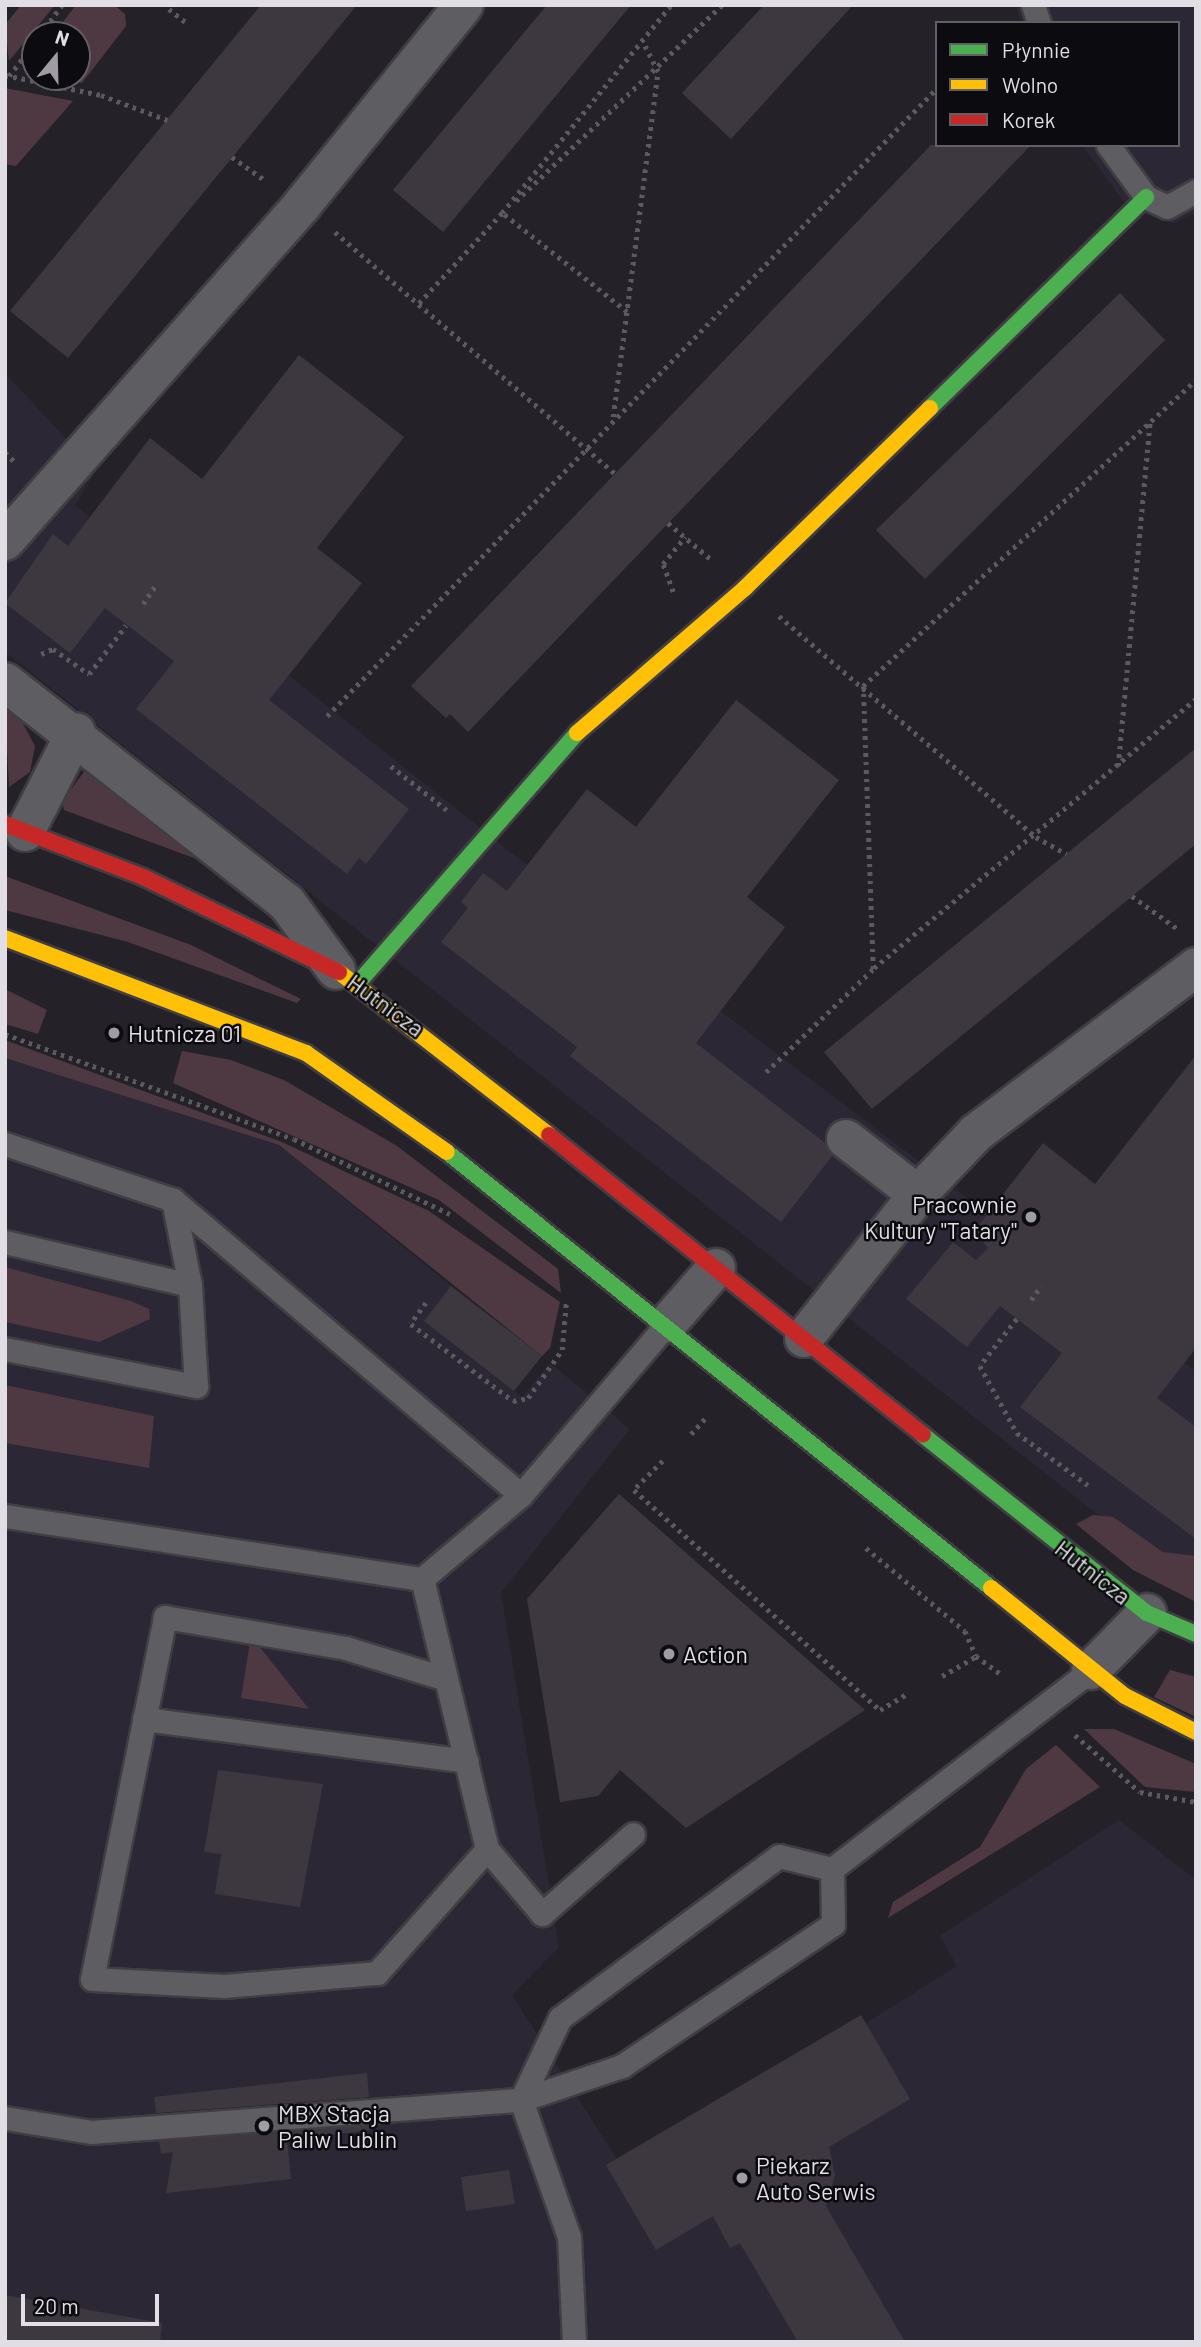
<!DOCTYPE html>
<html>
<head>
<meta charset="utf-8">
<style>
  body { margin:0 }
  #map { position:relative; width:1201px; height:2347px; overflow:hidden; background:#242228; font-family:Barlow,sans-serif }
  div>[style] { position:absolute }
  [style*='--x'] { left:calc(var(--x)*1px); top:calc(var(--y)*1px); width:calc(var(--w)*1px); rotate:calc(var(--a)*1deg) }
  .built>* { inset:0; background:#2b2735 }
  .green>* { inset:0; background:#4e3943 }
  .building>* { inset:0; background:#3d3840 }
  .path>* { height:4.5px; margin-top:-2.25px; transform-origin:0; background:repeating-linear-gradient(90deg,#5b5a5e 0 3.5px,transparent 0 8.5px) }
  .roads { filter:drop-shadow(2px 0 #403e43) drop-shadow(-2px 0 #403e43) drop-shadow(0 2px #403e43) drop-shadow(0 -2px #403e43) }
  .lane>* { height:23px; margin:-11.5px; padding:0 11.5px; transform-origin:11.5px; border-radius:11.5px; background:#5e5d61 }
  .street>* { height:38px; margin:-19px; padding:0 19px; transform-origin:19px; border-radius:19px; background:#5e5d61 }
  .fast>* { height:16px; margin:-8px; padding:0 8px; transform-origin:8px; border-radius:8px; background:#4caf50 }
  .slow>* { height:16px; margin:-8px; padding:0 8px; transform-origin:8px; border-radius:8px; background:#ffc107 }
  .jam>* { height:16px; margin:-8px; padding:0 8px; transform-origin:8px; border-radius:8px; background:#c62828 }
  .dots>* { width:19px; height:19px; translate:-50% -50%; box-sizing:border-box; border:4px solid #0c0b0f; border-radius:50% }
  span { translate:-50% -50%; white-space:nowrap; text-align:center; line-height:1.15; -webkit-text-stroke:5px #0c0b0f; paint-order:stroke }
  .street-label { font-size:23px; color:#e1dfe5 }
  .poi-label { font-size:23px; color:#e1dfe5 }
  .left { translate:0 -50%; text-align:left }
  .right { translate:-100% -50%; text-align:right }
  .frame { position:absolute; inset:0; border:7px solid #e1dfe5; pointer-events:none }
  .legend { position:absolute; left:935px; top:21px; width:245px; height:126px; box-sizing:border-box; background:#0c0b0f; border:2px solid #616065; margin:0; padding:9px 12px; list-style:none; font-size:21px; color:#e1dfe5 }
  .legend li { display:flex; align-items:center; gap:14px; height:35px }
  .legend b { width:35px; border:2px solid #616065 }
  .north { position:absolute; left:21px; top:21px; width:70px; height:70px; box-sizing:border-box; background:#0c0b0f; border:2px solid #616065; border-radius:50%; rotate:19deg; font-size:19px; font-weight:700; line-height:28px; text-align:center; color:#e1dfe5 }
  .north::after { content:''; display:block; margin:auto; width:24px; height:32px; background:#9f9da3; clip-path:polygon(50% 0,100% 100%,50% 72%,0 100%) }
  .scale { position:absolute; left:21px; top:2294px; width:138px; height:32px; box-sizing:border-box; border:4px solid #e1dfe5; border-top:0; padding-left:9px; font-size:21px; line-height:24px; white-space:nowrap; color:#e1dfe5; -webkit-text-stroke:5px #0c0b0f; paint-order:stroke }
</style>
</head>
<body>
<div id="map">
  <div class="built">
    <div style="clip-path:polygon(1016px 5px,1196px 5px,1196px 212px,1173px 224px,1124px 202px,1082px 145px,1178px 145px,1178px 23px,1021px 23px)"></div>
    <div style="clip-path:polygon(5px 373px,96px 471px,75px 505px,509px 851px,1196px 1371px,1196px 1562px,1154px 1559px,5px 652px)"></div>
    <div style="clip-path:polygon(5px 1058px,279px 1145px,451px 1286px,425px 1321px,522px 1397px,550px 1363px,630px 1429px,501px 1593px,559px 1947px,512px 1995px,673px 2247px,630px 2171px,957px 1966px,940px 1936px,1119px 1820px,1196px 1880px,1196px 2342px,5px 2342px)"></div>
  </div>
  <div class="green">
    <div style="clip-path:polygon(21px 5px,55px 5px,9px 61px,5px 25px)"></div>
    <div style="clip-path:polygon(76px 5px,114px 5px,125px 14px,126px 26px,82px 83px,59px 77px,77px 77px,77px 35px,53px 35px)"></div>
    <div style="clip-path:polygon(5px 88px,73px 101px,16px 166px,5px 164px)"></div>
    <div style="clip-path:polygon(5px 709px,22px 722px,35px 746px,30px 772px,9px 787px)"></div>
    <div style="clip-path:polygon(86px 769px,229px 871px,64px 810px,62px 802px)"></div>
    <div style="clip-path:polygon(5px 876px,191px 945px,301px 999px,297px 1003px,128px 942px,5px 910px)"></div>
    <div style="clip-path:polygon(5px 989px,47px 1010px,38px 1034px,5px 1024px)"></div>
    <div style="clip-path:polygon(5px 1040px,282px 1142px,429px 1211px,560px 1302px,550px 1348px,542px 1356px,279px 1145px,5px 1058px)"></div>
    <div style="clip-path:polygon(182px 1051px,231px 1060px,284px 1080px,397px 1146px,558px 1269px,561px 1293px,439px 1200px,173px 1083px)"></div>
    <div style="clip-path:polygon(5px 1267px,131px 1301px,149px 1309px,150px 1319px,99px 1342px,5px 1322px)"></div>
    <div style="clip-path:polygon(5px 1385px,154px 1416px,149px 1468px,5px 1443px)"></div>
    <div style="clip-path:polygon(1093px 1515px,1113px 1517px,1163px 1552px,1196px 1556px,1196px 1602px,1133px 1570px,1076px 1524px)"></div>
    <div style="clip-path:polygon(251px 1636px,309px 1709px,241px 1698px)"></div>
    <div style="clip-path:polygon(1170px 1670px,1196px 1677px,1196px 1717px,1154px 1697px)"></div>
    <div style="clip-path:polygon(1084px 1729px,1114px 1729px,1196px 1764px,1196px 1792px,1145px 1787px)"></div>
    <div style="clip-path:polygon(1056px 1745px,1100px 1787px,888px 1918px,893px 1902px,980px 1847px,1026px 1769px)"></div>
  </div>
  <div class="building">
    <div style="clip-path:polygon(261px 5px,357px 5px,68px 358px,10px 311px)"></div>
    <div style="clip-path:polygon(547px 5px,631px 5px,443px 232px,393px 190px)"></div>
    <div style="clip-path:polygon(764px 5px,853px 5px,731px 139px,682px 93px)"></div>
    <div style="clip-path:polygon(931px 145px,1031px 145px,468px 732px,450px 714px,446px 718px,411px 686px)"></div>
    <div style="clip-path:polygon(1120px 293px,1165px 340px,925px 579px,876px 530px)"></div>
    <div style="clip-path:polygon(299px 355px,404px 437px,317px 548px,362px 583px,269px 700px,409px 809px,366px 864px,359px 858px,347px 874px,136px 709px,174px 661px,105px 608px,70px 653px,5px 603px,53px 534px,68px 546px,150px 438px,202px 479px)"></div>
    <div style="clip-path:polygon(736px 700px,839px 780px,747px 897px,785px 927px,696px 1043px,825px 1143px,832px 1156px,781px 1222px,570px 1056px,577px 1047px,441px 942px,468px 908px,461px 902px,483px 873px,507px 891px,587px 789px,636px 827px)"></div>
    <div style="clip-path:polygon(1196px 748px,1196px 844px,872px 1109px,824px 1052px)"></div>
    <div style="clip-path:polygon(1196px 1055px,1196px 1348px,1157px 1398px,1196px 1427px,1196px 1539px,1020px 1407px,1062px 1353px,1000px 1306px,967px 1347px,906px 1299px,953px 1242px,976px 1260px,988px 1248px,974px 1231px,1043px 1143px,1095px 1184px)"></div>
    <div style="clip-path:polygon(451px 1286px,542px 1356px,514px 1391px,424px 1321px)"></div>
    <div style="clip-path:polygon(619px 1494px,865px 1710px,686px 1828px,620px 1770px,598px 1796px,560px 1802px,527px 1599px)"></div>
    <div style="clip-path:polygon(218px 1770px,323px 1784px,300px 1907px,215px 1894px,221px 1854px,204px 1852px)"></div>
    <div style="clip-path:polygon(861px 2015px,910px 2099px,829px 2147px,835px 2175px,826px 2206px,905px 2342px,798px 2342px,740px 2243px,730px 2248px,713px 2216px,656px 2250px,606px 2165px)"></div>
    <div style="clip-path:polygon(367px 2073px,369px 2097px,156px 2113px,154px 2097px)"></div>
    <div style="clip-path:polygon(371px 2125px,372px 2130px,287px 2140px,291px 2179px,166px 2193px,173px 2152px,161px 2154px,159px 2141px)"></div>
    <div style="clip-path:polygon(509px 2170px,515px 2204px,466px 2211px,461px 2177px)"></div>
    <div style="clip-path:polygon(5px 2295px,162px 2323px,160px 2342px,5px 2342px)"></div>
  </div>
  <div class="path">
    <div style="--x:169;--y:9;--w:24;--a:38"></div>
    <div style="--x:40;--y:35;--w:37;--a:-54"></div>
    <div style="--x:5;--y:75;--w:98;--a:11.8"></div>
    <div style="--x:101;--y:95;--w:71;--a:20.7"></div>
    <div style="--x:9;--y:76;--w:43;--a:-52.6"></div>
    <div style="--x:232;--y:157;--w:42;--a:35.2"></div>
    <div style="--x:516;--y:201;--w:284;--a:-43.6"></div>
    <div style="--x:335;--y:232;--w:370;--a:40.8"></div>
    <div style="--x:419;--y:303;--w:125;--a:-47.3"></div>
    <div style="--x:627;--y:312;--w:159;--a:-141.6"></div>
    <div style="--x:502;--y:213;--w:268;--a:-50.9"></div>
    <div style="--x:613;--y:417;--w:348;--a:-82.6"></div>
    <div style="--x:658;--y:72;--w:30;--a:-117"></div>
    <div style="--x:5;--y:452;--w:17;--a:45"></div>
    <div style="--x:668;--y:523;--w:59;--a:40.2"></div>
    <div style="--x:673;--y:592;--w:30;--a:-110"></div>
    <div style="--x:663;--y:564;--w:35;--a:-51"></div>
    <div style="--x:143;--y:604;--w:25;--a:-56"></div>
    <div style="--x:779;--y:616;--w:339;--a:40.7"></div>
    <div style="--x:1036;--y:837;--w:35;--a:29"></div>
    <div style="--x:41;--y:654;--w:13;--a:-23"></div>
    <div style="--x:53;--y:649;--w:44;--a:34.8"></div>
    <div style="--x:89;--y:674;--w:61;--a:-52.9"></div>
    <div style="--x:327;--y:716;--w:875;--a:-45.83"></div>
    <div style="--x:391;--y:766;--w:71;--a:38.2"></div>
    <div style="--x:1118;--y:766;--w:345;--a:-84.7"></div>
    <div style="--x:1132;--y:896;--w:57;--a:35.7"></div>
    <div style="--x:874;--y:968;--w:420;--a:-39.9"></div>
    <div style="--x:5;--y:1034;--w:307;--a:20"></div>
    <div style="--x:294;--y:1139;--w:173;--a:25.7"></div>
    <div style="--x:766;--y:1072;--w:149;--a:-43.9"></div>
    <div style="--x:873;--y:969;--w:283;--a:-92"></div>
    <div style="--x:863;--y:686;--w:452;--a:-42.6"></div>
    <div style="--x:1031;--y:1300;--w:17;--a:-54"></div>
    <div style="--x:426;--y:1303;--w:26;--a:126"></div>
    <div style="--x:411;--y:1324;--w:128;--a:37"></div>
    <div style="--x:513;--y:1401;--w:15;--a:-11"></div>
    <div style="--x:528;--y:1398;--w:59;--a:-54.7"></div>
    <div style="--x:562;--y:1350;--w:47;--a:-85.1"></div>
    <div style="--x:1017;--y:1319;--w:60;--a:128.2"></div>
    <div style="--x:980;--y:1366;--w:77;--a:61.1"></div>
    <div style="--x:1017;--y:1433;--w:88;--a:36.2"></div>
    <div style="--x:691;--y:1434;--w:25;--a:-48"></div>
    <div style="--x:663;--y:1461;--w:41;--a:135"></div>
    <div style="--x:634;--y:1490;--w:330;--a:41.8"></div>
    <div style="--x:880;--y:1710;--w:31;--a:-31"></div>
    <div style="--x:866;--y:1548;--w:129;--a:40"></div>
    <div style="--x:965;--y:1631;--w:27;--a:66"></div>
    <div style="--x:976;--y:1656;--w:29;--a:36"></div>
    <div style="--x:942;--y:1676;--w:39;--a:-30"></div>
    <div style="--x:1075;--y:1735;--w:86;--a:41.2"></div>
    <div style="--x:1140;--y:1792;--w:57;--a:10.1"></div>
  </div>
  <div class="roads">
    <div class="lane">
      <div style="--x:1033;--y:5;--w:19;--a:72"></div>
      <div style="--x:1108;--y:145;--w:64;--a:53.8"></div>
      <div style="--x:1146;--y:197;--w:23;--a:25"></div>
      <div style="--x:1167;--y:207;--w:33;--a:-29"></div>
      <div style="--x:5;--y:1144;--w:177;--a:18.4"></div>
      <div style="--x:173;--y:1200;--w:456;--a:40.3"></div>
      <div style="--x:5;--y:1242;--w:190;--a:13.1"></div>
      <div style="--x:5;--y:1349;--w:195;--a:11"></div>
      <div style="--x:196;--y:1386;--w:101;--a:-93.4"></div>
      <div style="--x:190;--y:1285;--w:87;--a:-101.3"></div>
      <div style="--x:5;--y:1516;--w:422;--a:8.6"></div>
      <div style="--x:446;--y:1679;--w:105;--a:-162.8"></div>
      <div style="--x:346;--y:1648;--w:184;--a:-170.3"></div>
      <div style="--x:165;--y:1617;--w:369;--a:101.4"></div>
      <div style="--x:92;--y:1979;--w:132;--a:3"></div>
      <div style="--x:224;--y:1986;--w:154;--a:-4.9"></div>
      <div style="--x:377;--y:1973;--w:166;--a:-48.4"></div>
      <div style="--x:487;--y:1849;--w:278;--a:-103.5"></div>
      <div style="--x:422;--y:1579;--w:130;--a:-40.3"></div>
      <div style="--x:521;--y:1495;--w:226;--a:-49.5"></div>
      <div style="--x:144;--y:1719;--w:325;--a:7.4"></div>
      <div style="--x:487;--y:1849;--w:85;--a:49.8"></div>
      <div style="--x:542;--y:1914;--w:121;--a:-41.3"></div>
      <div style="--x:5;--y:2118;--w:87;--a:9.2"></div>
      <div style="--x:91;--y:2132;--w:431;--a:-4.3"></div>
      <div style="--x:521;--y:2100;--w:107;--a:-18.6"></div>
      <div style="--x:622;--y:2066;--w:254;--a:-33.9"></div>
      <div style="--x:833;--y:1924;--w:55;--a:-91"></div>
      <div style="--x:574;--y:2342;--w:105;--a:-92.7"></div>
      <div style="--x:569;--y:2237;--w:145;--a:-109.3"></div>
      <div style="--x:521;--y:2100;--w:91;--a:-64.6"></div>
      <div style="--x:560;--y:2018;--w:272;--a:-36.5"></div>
      <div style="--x:779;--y:1856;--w:55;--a:13.8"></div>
      <div style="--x:832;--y:1869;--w:327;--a:-37.5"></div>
    </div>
    <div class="street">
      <div style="--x:5;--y:541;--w:448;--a:-48.5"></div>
      <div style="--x:302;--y:205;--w:257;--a:-51"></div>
      <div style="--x:5;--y:682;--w:358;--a:38.1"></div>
      <div style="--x:287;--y:903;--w:83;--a:53.8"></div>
      <div style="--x:25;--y:832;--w:112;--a:-63"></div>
      <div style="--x:846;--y:1139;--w:72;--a:37.7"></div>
      <div style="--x:668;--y:1323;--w:73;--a:-48.9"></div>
      <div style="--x:804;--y:1338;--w:188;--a:-51.5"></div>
      <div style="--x:921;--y:1191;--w:80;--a:-46.5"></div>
      <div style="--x:976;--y:1133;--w:276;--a:-37"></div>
      <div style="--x:1091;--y:1670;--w:80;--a:-45.5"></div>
    </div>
    <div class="fast">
      <div style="--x:930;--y:408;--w:302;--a:-44.3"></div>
      <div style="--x:359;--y:982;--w:331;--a:-48.8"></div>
      <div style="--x:447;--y:1152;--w:697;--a:38.71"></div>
      <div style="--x:923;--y:1435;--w:286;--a:38.5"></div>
      <div style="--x:1147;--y:1613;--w:53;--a:23.2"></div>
    </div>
    <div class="slow">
      <div style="--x:577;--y:733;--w:222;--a:-40.8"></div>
      <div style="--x:745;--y:588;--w:258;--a:-44.2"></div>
      <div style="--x:5;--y:938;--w:322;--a:20.9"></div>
      <div style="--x:306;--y:1053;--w:172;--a:35.1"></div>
      <div style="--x:339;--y:972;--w:266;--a:37.8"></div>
      <div style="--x:991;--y:1588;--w:172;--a:38.9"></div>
      <div style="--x:1125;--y:1696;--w:80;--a:26.9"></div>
    </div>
    <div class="jam">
      <div style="--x:5;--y:824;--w:148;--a:21"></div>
      <div style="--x:143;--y:877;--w:218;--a:25.9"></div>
      <div style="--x:549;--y:1135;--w:479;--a:38.7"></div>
    </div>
  </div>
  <div class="dots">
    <div style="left:114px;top:1033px;background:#9f9da3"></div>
    <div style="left:1031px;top:1217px;background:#9f9da3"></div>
    <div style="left:669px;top:1654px;background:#9f9da3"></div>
    <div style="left:264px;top:2126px;background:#9f9da3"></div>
    <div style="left:742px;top:2178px;background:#9f9da3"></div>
  </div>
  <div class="street-label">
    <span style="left:386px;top:1005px;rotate:36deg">Hutnicza</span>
    <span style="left:1093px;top:1572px;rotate:38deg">Hutnicza</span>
  </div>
  <div class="poi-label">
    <span class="left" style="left:128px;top:1033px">Hutnicza 01</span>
    <span class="right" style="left:1017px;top:1217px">Pracownie<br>Kultury "Tatary"</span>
    <span class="left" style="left:683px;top:1654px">Action</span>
    <span class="left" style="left:278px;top:2126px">MBX Stacja<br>Paliw Lublin</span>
    <span class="left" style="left:756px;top:2178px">Piekarz<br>Auto Serwis</span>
  </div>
  <div class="frame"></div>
  <ul class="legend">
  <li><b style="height:9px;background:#4caf50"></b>Płynnie</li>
  <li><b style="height:9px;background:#ffc107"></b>Wolno</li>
  <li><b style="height:9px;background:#c62828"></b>Korek</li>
  </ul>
  <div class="north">N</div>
  <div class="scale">20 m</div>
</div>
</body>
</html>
